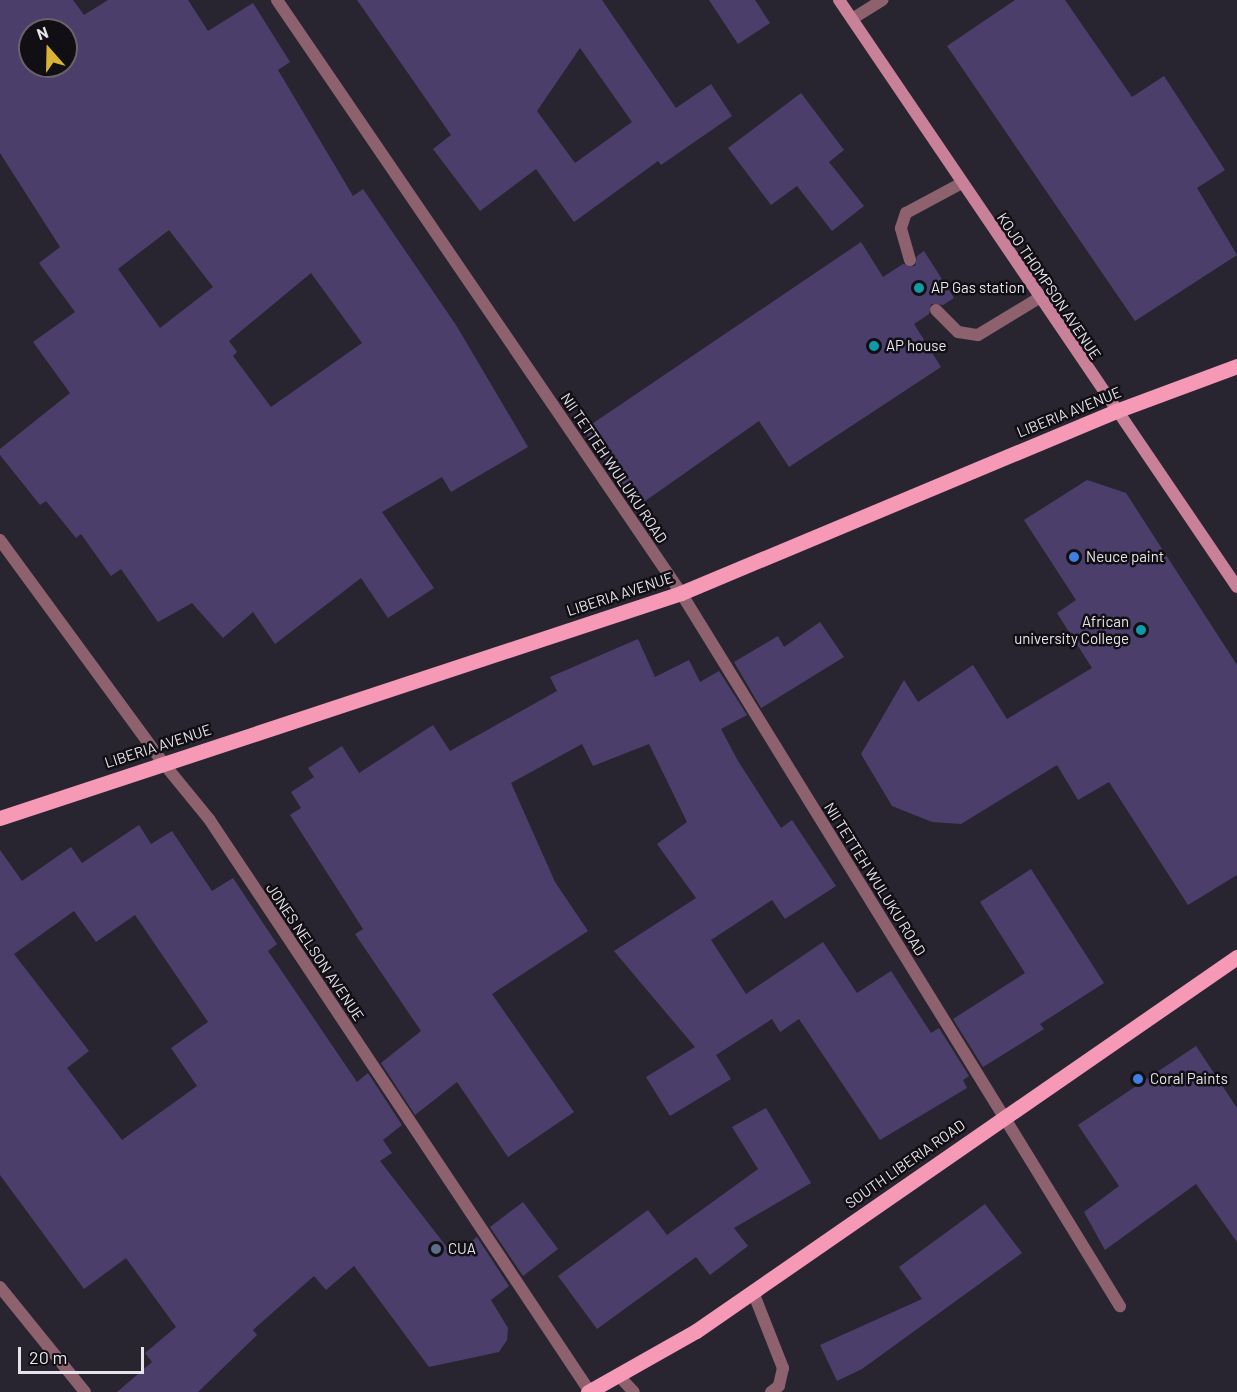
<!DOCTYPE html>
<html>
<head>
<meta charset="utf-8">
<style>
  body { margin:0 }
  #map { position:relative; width:1237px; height:1392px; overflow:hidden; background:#292530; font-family:Barlow,sans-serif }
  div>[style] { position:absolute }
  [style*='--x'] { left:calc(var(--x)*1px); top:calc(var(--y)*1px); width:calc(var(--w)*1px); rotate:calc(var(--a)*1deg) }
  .building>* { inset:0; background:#4c3e6b }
  .service>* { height:12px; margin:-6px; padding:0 6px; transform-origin:6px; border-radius:6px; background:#8e616f }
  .minor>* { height:12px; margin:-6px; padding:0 6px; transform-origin:6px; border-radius:6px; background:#8e616f }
  .secondary>* { height:12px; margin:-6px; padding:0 6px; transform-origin:6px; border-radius:6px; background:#c88198 }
  .primary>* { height:15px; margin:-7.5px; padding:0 7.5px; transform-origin:7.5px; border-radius:7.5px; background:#f599b7 }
  .dots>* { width:16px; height:16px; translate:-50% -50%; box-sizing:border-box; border:3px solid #110f14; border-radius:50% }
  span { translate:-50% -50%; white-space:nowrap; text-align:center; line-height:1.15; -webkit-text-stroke:5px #110f14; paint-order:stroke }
  .street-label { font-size:15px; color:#e6e4eb }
  .poi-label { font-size:15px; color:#e6e4eb }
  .left { translate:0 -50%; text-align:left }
  .right { translate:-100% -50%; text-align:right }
  .north { position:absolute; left:18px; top:18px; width:60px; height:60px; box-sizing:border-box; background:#110f14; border:2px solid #66646a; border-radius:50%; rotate:340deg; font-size:16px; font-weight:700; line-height:24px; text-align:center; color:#e6e4eb }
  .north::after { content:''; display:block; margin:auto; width:21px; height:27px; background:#d9b334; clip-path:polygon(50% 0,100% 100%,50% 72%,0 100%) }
  .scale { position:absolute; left:18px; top:1347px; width:126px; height:27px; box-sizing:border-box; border:3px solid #e6e4eb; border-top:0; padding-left:8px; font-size:18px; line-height:21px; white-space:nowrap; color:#e6e4eb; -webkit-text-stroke:4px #110f14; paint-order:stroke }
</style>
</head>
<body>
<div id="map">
  <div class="building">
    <div style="clip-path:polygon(evenodd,0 0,73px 0,84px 15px,108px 0,188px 0,208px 31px,253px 3px,290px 62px,278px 70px,353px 196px,363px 189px,456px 325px,528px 447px,451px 492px,442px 477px,382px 512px,434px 588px,388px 618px,361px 578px,275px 644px,253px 612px,223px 638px,192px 603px,158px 622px,121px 569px,111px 576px,81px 534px,76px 538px,46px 501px,40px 505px,0 455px,0 449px,70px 393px,33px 342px,75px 312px,39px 263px,60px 247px,0 153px,0 0,30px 30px,66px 30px,66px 66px,30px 66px,30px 30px,0 0,169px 230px,213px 287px,160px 328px,118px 269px,169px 230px,0 0,311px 273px,362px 343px,271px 407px,233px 356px,237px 352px,229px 341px,311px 273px)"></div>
    <div style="clip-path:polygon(evenodd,357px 0,602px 0,676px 108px,711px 84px,732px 116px,661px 165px,658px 161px,574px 222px,536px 169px,480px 211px,433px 149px,451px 135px,357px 0,580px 48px,632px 122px,575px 163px,537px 111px,580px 48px)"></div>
    <div style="clip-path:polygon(709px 0,755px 0,770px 23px,738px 44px)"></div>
    <div style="clip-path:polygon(1015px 0,1065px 0,1132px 97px,1164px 76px,1225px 170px,1197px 188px,1237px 255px,1135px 321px,947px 46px)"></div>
    <div style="clip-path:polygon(801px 93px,844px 150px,829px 162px,864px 206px,832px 231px,797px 186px,771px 205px,728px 148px)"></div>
    <div style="clip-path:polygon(861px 242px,883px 277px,903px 264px,915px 266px,917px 256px,924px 251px,954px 298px,943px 305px,931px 304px,929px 314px,914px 324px,941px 367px,789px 467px,759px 421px,638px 506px,583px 430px)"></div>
    <div style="clip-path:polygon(1087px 480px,1126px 493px,1237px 665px,1237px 875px,1188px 905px,1109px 782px,1078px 800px,1057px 765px,961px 824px,932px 822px,892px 806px,861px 754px,904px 680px,918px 702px,973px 665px,1007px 719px,1092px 668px,1057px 613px,1076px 600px,1024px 520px)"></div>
    <div style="clip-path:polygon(820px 622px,844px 657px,761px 708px,734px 662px,778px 636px,784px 647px)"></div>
    <div style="clip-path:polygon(638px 639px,655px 677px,689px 660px,700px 682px,719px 671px,747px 715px,721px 729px,738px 761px,781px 828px,792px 820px,836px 886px,785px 919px,772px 900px,711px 940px,746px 994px,823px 942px,857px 993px,891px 971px,931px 1033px,939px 1028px,969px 1076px,963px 1080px,967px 1088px,880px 1140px,799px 1019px,780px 1032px,772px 1019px,716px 1055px,731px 1079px,670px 1116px,646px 1077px,695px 1047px,614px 951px,696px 898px,657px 844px,687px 822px,649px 744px,593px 766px,582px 744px,511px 783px,555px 882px,588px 931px,492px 994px,574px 1112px,508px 1157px,457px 1082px,415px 1115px,381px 1063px,421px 1031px,355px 934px,363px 929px,290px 815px,301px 808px,291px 792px,314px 777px,308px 768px,342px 746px,359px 773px,433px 725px,450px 751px,557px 691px,550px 677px)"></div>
    <div style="clip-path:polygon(evenodd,139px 825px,151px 844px,172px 831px,212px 891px,233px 878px,277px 944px,268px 951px,357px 1082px,368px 1073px,402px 1125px,383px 1140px,392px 1153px,380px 1161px,453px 1255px,477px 1237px,509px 1286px,491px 1300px,508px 1328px,507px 1340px,499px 1352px,429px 1367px,354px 1266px,326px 1290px,314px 1276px,253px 1330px,257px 1335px,198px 1392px,117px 1392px,152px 1362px,145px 1353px,176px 1327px,126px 1258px,84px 1289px,0 1175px,0 850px,22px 881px,71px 847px,82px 863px,139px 825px,74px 911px,96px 942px,135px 915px,208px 1022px,171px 1048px,197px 1086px,122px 1140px,67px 1068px,89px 1051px,14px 954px,74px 911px)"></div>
    <div style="clip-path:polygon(1031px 869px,1104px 983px,1040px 1024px,1044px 1029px,983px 1067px,953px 1019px,1025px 973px,980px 902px)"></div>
    <div style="clip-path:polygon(1196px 1046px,1237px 1108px,1237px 1242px,1196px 1184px,1105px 1250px,1084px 1212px,1119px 1186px,1078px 1125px)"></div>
    <div style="clip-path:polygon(766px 1108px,811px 1183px,734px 1228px,748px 1246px,710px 1275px,696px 1257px,597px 1329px,558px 1276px,648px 1210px,667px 1235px,758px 1169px,732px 1127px)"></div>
    <div style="clip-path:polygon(523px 1202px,558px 1249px,523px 1276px,490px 1227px)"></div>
    <div style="clip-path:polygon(985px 1204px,1022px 1253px,862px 1369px,837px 1381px,820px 1345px,922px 1299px,899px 1267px)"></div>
  </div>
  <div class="service">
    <div style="--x:852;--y:19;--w:36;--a:-32"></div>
    <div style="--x:910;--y:260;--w:33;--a:-106"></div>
    <div style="--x:901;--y:228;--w:16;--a:-72"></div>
    <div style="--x:906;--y:213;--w:64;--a:-28.2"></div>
    <div style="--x:936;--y:310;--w:31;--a:45"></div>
    <div style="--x:958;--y:332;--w:20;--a:9"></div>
    <div style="--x:978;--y:335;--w:71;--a:-31.2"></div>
    <div style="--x:1004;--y:1117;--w:222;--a:58.5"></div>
    <div style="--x:753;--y:1292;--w:82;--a:68.5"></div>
    <div style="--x:783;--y:1368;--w:18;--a:103"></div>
    <div style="--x:779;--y:1386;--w:10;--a:143"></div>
    <div style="--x:618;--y:1375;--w:23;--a:47"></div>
  </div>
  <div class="minor">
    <div style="--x:277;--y:0;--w:718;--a:55.73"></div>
    <div style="--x:681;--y:593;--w:616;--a:58.35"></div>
    <div style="--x:0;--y:540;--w:278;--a:53.8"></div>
    <div style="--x:164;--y:764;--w:71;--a:50.7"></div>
    <div style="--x:209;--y:819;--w:688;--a:56.38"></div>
    <div style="--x:0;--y:1287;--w:135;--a:51"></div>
  </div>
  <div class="secondary">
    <div style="--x:839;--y:0;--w:709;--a:55.86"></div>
  </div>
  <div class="primary">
    <div style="--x:0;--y:818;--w:717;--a:-18.28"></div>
    <div style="--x:681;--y:593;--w:472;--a:-22.7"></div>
    <div style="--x:1116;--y:411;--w:129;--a:-20.4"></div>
    <div style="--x:588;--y:1392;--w:124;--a:-29.5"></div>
    <div style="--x:696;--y:1331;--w:658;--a:-34.66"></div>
  </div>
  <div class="dots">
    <div style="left:919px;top:288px;background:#0f9aa8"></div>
    <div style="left:874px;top:346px;background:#0f9aa8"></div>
    <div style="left:1074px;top:557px;background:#3f7fe0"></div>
    <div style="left:1141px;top:630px;background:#0f9aa8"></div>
    <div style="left:1138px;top:1079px;background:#3f7fe0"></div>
    <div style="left:436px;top:1249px;background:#5c6f8a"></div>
  </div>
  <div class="street-label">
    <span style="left:1049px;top:286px;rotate:56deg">KOJO THOMPSON AVENUE</span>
    <span style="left:1069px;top:412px;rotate:-22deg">LIBERIA AVENUE</span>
    <span style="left:614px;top:468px;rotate:56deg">NII TETTEH WULUKU ROAD</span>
    <span style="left:620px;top:594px;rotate:-18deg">LIBERIA AVENUE</span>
    <span style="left:158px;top:746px;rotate:-18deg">LIBERIA AVENUE</span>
    <span style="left:875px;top:879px;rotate:58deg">NII TETTEH WULUKU ROAD</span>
    <span style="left:315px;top:952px;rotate:56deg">JONES NELSON AVENUE</span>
    <span style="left:905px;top:1164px;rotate:-35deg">SOUTH LIBERIA ROAD</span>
  </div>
  <div class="poi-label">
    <span class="left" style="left:931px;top:288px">AP Gas station</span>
    <span class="left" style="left:886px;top:346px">AP house</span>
    <span class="left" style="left:1086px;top:557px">Neuce paint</span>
    <span class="right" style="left:1129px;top:630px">African<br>university College</span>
    <span class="left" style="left:1150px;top:1079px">Coral Paints</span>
    <span class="left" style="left:448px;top:1249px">CUA</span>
  </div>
  <div class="north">N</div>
  <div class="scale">20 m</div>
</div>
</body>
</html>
